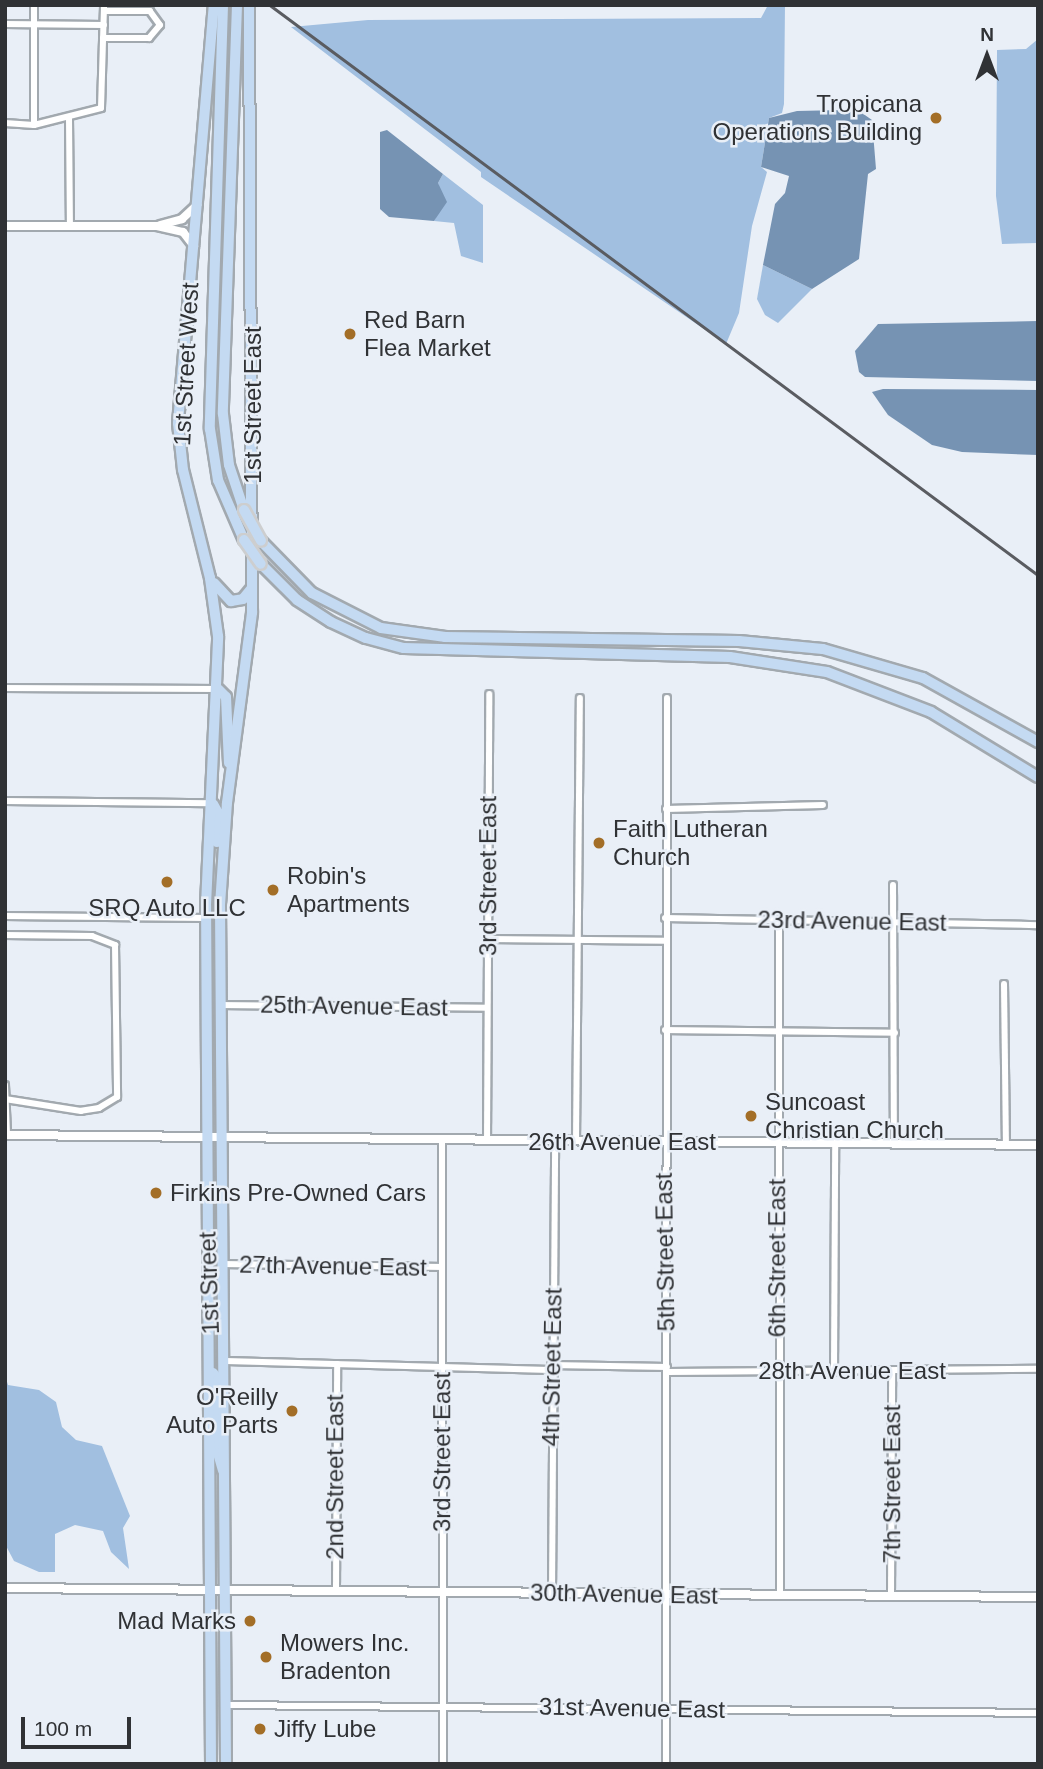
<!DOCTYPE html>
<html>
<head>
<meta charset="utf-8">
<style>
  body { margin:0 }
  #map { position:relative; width:1043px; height:1769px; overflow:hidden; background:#e9eff7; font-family:Helvetica,sans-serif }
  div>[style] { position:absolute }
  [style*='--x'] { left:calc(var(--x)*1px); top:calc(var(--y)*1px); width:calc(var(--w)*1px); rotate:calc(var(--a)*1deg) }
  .green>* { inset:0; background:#a1bfe0 }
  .water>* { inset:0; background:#7693b3 }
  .roads { filter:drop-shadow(2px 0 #a2a9af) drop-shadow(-2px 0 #a2a9af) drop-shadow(0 2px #a2a9af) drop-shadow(0 -2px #a2a9af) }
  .minor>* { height:6px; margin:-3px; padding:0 3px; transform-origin:3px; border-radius:3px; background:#fff }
  .tertiary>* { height:8px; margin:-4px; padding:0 4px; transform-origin:4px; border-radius:4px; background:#fff }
  .primary>* { height:10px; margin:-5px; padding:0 5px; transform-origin:5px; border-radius:5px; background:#c4daf2 }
  .rail>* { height:2.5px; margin:-1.25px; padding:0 1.25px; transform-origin:1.25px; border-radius:1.25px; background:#5a5c61 }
  .bridges { filter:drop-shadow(2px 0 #cdcecf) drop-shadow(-2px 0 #cdcecf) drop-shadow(0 2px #cdcecf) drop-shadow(0 -2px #cdcecf) }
  .primary-bridge>* { height:10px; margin:-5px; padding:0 5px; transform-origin:5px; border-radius:5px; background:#c4daf2 }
  .dots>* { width:19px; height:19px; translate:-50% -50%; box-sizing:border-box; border:4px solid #e9eff7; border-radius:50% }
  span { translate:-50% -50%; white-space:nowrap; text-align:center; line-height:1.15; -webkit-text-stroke:5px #e9eff7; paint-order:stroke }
  .poi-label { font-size:24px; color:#303235 }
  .right { translate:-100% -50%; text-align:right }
  .left { translate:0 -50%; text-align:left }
  .street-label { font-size:24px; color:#303235 }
  .frame { position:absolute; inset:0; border:7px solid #303235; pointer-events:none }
  .north { position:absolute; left:952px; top:21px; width:70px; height:70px; -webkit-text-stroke:5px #e9eff7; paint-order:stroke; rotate:0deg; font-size:19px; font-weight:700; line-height:28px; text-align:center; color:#303235 }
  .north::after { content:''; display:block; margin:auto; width:24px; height:32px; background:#303235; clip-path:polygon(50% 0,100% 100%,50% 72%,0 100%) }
  .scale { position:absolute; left:21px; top:1717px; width:110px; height:32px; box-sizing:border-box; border:4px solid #303235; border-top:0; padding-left:9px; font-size:21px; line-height:24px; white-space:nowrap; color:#303235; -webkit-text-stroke:5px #e9eff7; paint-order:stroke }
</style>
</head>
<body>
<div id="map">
  <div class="green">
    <div style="clip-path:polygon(768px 5px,785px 5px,784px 104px,782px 113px,769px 118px,761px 167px,767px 172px,752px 226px,739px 313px,726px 344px,481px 177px,481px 172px,291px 27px,368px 20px,761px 18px)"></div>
    <div style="clip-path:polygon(1038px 39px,1038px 243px,1002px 244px,996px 196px,997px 50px,1026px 49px)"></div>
    <div style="clip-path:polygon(443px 174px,483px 205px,483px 263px,461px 256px,454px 223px,434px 221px,443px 204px,438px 183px)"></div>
    <div style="clip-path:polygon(763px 265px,812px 289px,778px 323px,765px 315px,757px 299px)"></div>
    <div style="clip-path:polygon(5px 1375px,8px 1385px,39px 1390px,56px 1402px,62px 1427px,76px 1440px,102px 1446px,130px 1516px,123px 1528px,129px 1569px,111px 1552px,103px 1531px,75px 1525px,55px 1534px,55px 1572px,39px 1572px,14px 1561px,5px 1544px)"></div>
  </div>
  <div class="water">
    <div style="clip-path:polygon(842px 110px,862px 113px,872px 120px,876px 169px,868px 174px,859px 259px,812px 289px,763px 265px,775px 204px,785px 193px,789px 176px,761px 167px,769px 118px,797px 111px)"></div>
    <div style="clip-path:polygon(387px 130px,443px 174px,438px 183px,447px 202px,434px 221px,389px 217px,380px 209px,380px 132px)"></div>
    <div style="clip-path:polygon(1038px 321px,1038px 381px,865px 377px,859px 372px,855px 351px,878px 324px)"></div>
    <div style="clip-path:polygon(883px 389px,1038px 390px,1038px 455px,962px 452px,932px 445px,888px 415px,872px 392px)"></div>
  </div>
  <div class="roads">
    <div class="minor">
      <div style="--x:34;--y:5;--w:120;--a:90"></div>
      <div style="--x:5;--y:24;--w:99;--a:0.6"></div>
      <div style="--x:103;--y:38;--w:46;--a:0"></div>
      <div style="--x:149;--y:38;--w:17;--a:-50"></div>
      <div style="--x:160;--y:25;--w:17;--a:-126"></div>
      <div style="--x:150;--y:11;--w:46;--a:180"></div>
      <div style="--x:69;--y:118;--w:107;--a:89.5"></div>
      <div style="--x:5;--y:123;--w:29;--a:4"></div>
      <div style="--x:34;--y:125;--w:69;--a:-14.2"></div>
      <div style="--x:101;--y:108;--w:103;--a:-88.3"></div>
      <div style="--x:5;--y:688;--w:211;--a:0.3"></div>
      <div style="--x:5;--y:801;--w:206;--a:0.6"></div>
      <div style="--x:666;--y:809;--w:157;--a:-1.5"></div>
      <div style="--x:893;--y:885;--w:260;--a:89.8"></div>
      <div style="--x:5;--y:916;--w:201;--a:0.6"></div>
      <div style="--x:665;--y:918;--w:373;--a:1.1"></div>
      <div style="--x:779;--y:920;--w:675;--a:89.92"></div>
      <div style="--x:5;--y:935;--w:87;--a:0.7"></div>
      <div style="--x:92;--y:936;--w:25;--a:21"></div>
      <div style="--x:115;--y:945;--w:152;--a:89.2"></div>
      <div style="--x:117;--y:1097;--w:21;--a:149"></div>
      <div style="--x:99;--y:1108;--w:18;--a:171"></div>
      <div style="--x:81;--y:1111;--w:77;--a:-171"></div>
      <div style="--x:488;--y:939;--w:177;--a:0.6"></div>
      <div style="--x:1004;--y:984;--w:160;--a:89.3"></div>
      <div style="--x:221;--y:1005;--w:266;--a:0.6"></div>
      <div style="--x:665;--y:1030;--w:230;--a:0.7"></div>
      <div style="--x:5;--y:1085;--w:50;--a:87.7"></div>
      <div style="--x:442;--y:1140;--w:624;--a:89.91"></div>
      <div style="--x:487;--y:1141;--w:447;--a:-89.7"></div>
      <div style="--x:576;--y:1141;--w:443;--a:-89.5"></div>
      <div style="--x:224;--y:1264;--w:218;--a:0.8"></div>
      <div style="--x:226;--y:1361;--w:324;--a:1.6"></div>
      <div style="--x:551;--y:1365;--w:116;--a:1"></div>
      <div style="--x:667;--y:1372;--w:371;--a:-0.5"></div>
      <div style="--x:834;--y:1372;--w:228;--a:-89.7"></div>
      <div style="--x:336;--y:1591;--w:227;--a:-89.7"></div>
      <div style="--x:552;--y:1593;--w:452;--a:-89.6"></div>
      <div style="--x:891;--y:1596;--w:225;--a:-89.7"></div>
      <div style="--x:226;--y:1705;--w:812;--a:0.56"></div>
      <div style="--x:666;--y:1764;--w:1066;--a:-89.95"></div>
    </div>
    <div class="tertiary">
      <div style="--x:160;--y:225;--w:23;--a:-15"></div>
      <div style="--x:182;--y:219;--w:21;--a:-43"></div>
      <div style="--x:5;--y:226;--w:152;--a:0"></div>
      <div style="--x:157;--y:226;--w:27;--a:13"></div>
      <div style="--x:183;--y:232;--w:18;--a:52"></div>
      <div style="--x:5;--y:1135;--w:1033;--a:0.55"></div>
      <div style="--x:5;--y:1588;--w:1033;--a:0.5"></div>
    </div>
    <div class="primary">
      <div style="--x:223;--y:5;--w:424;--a:91.8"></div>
      <div style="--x:210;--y:429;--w:52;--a:81.1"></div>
      <div style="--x:218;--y:480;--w:65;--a:66.6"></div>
      <div style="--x:237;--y:5;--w:409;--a:92"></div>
      <div style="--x:223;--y:414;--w:51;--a:83.3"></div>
      <div style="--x:229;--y:465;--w:47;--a:71.6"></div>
      <div style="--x:261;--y:541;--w:73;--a:45.6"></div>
      <div style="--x:312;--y:593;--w:77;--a:26.9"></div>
      <div style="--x:381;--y:628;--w:65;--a:8"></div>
      <div style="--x:445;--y:637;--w:294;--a:0.8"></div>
      <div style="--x:739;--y:641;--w:84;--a:5.4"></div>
      <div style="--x:823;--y:649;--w:104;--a:16.2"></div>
      <div style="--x:923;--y:678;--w:132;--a:29.1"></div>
      <div style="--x:261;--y:564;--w:51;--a:45"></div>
      <div style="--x:297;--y:600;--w:40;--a:32.9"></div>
      <div style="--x:331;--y:622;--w:38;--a:25"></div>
      <div style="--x:366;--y:638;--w:39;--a:15"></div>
      <div style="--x:404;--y:648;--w:326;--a:1.6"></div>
      <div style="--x:730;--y:657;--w:98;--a:8.8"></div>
      <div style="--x:827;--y:672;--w:111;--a:21"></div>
      <div style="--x:931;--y:712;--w:125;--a:31.3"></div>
      <div style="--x:214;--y:583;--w:25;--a:47"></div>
      <div style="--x:231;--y:601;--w:12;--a:-9"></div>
      <div style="--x:243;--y:599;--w:14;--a:-51"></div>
      <div style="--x:218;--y:689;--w:11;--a:45"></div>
      <div style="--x:226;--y:697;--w:66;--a:87.4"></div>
      <div style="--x:213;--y:804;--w:10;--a:61"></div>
      <div style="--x:218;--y:813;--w:29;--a:92"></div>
      <div style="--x:213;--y:1373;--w:9;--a:54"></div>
      <div style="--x:218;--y:1380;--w:73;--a:90"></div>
      <div style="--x:218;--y:1453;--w:18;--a:74"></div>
      <div style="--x:211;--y:1764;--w:859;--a:-90.33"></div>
      <div style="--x:206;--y:905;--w:269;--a:-87.4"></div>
      <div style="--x:218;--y:636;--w:59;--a:-97.9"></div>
      <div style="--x:210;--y:578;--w:111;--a:-104"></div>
      <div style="--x:183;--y:470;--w:47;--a:-96.1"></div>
      <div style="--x:178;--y:423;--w:420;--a:-85.1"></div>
      <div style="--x:226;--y:1764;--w:859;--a:-90.4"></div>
      <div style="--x:220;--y:905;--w:102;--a:-86.1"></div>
      <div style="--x:227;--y:803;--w:192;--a:-82.5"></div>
      <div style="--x:252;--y:613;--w:608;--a:-90.28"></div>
    </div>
  </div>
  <div class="rail">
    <div style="--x:270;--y:5;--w:956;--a:36.58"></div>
  </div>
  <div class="bridges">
    <div class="primary-bridge">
      <div style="--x:244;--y:510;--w:35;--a:61"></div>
      <div style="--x:244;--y:540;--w:29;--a:55"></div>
    </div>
  </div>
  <div class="dots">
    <div style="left:936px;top:118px;background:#a36e27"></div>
    <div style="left:350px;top:334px;background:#a36e27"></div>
    <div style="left:599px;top:843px;background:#a36e27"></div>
    <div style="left:167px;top:882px;background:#a36e27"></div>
    <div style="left:273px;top:890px;background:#a36e27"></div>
    <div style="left:751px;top:1116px;background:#a36e27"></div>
    <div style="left:156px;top:1193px;background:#a36e27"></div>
    <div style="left:292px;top:1411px;background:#a36e27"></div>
    <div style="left:250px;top:1621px;background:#a36e27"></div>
    <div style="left:266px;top:1657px;background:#a36e27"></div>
    <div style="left:260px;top:1729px;background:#a36e27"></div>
  </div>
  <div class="poi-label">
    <span class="right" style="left:922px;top:118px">Tropicana<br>Operations Building</span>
    <span class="left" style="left:364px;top:334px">Red Barn<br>Flea Market</span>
    <span class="left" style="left:613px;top:843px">Faith Lutheran<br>Church</span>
    <span class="left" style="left:287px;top:890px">Robin's<br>Apartments</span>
    <span style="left:167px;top:908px">SRQ Auto LLC</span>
    <span class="left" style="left:765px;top:1116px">Suncoast<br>Christian Church</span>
    <span class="left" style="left:170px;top:1193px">Firkins Pre-Owned Cars</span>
    <span class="right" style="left:278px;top:1411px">O'Reilly<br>Auto Parts</span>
    <span class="right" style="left:236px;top:1621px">Mad Marks</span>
    <span class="left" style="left:280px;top:1657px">Mowers Inc.<br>Bradenton</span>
    <span class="left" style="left:274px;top:1729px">Jiffy Lube</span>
  </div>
  <div class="street-label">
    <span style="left:186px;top:364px;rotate:-87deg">1st Street West</span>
    <span style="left:253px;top:405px;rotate:-90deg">1st Street East</span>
    <span style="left:488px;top:876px;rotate:-90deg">3rd Street East</span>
    <span style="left:852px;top:921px;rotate:1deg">23rd Avenue East</span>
    <span style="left:354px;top:1006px;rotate:1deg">25th Avenue East</span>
    <span style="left:622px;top:1142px">26th Avenue East</span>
    <span style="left:665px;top:1252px;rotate:-91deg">5th Street East</span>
    <span style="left:777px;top:1258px;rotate:-90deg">6th Street East</span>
    <span style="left:333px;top:1266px;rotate:1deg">27th Avenue East</span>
    <span style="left:209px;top:1283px;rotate:-92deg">1st Street</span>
    <span style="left:552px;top:1367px;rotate:-89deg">4th Street East</span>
    <span style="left:852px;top:1371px">28th Avenue East</span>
    <span style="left:442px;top:1452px;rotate:-90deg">3rd Street East</span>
    <span style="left:335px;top:1477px;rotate:-90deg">2nd Street East</span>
    <span style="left:892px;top:1484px;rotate:-90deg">7th Street East</span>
    <span style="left:624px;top:1594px;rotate:1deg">30th Avenue East</span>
    <span style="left:632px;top:1708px;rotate:1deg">31st Avenue East</span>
  </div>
  <div class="frame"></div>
  <div class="north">N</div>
  <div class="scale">100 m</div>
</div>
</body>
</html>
